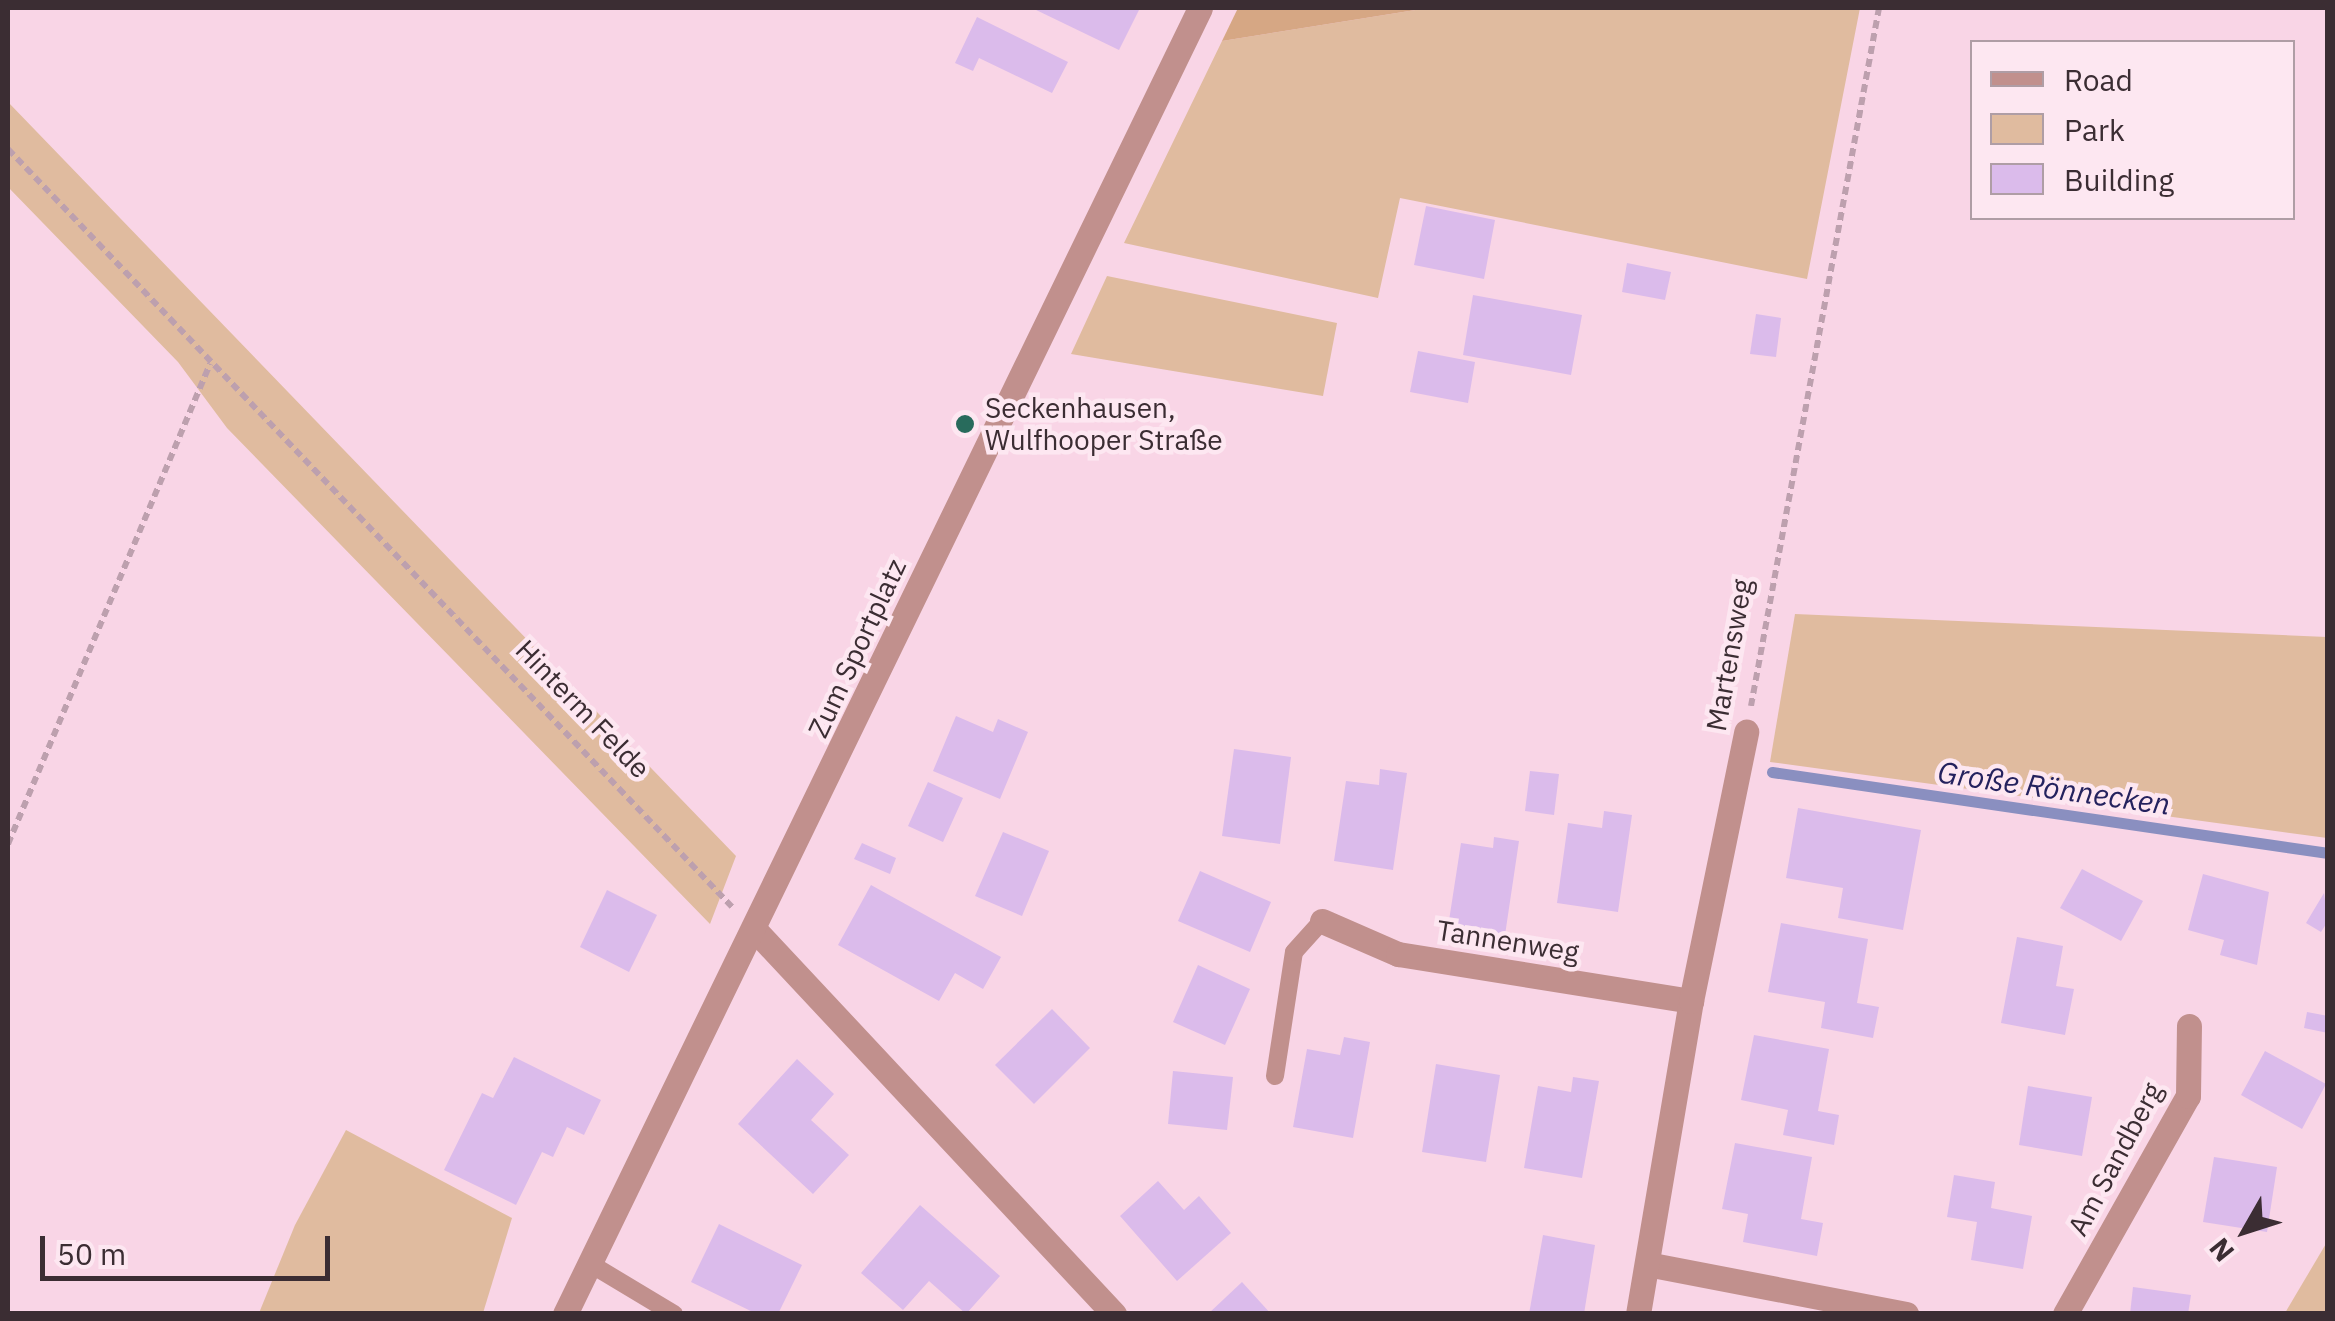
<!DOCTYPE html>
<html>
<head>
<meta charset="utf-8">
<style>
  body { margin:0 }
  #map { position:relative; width:2335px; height:1321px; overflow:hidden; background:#f9d5e6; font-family:"IBM Plex Sans",sans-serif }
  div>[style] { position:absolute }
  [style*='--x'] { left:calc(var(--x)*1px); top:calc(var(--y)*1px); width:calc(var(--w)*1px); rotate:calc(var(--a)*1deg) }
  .green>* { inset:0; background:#e0bb9f }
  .forest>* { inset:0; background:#d6a784 }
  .stream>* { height:11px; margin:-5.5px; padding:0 5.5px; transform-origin:5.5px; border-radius:5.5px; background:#8a8fc0 }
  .building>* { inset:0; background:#dbbbeb }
  .path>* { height:6px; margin-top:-3px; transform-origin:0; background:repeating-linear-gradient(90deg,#bda0ae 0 8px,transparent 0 13px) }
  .lane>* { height:18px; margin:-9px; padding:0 9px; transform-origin:9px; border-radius:9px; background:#c1908d }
  .street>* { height:25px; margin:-12.5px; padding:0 12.5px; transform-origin:12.5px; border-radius:12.5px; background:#c1908d }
  .dots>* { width:28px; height:28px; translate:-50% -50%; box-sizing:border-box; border:5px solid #fde7f1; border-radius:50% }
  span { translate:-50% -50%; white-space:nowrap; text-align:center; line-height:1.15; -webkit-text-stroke:9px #fde7f1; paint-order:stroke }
  .poi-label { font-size:28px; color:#3b2d33 }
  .left { translate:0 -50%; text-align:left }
  .street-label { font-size:28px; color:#3b2d33 }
  .water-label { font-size:30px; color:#24225e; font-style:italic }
  .frame { position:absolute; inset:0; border:10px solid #3b2d33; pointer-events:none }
  .legend { position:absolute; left:1970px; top:40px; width:325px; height:180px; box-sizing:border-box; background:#fde7f1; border:2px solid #af9da5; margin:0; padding:12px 18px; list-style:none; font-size:30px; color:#3b2d33 }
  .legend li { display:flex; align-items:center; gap:20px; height:50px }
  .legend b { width:50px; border:2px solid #af9da5 }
  .north { position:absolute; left:2195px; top:1181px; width:100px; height:100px; -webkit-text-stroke:8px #fde7f1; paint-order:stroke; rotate:231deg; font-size:28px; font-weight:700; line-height:40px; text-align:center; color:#3b2d33 }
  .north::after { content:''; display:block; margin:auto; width:35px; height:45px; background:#3b2d33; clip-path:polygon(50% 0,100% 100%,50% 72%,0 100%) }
  .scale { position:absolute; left:40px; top:1236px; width:290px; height:45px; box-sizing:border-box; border:5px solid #3b2d33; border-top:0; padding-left:12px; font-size:30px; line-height:35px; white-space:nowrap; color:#3b2d33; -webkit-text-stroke:8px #fde7f1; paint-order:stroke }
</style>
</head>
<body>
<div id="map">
  <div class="green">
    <div style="clip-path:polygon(1428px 8px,1860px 8px,1807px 279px,1400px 198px,1378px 298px,1124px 243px,1222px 41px)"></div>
    <div style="clip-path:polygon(8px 102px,736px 856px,710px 924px,227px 428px,178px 362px,8px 187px)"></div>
    <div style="clip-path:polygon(1107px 276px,1337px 323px,1323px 396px,1071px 354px)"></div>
    <div style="clip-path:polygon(1795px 614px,2327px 637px,2327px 838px,1770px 762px)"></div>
    <div style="clip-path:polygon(346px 1130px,512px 1218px,483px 1313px,259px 1313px,295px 1225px)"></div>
    <div style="clip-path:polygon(2327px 1242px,2327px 1313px,2285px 1313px)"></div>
  </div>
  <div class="forest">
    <div style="clip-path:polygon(1238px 8px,1428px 8px,1222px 41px)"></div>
  </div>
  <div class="stream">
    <div style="--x:1772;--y:772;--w:562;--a:8.29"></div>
  </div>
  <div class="building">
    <div style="clip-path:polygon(1032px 8px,1140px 8px,1119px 50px)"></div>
    <div style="clip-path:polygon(977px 17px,1068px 62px,1052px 93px,979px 58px,973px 71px,955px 63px)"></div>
    <div style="clip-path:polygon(1426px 206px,1495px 220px,1484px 279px,1414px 265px)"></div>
    <div style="clip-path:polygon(1627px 263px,1671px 272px,1665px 300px,1622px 292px)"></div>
    <div style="clip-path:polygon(1473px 295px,1582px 315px,1571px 375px,1463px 355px)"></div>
    <div style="clip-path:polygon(1756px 314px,1781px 318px,1776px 357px,1750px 354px)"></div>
    <div style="clip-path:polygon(1418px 351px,1475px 362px,1468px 403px,1410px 392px)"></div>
    <div style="clip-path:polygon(956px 716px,993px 732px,998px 719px,1028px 732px,1000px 799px,933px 771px)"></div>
    <div style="clip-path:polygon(1234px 749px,1291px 757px,1280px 844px,1222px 836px)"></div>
    <div style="clip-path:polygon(1380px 769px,1407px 773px,1393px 870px,1334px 861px,1346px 781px,1379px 785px)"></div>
    <div style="clip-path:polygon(1530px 771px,1559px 774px,1554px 815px,1525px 811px)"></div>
    <div style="clip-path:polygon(928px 782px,963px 798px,943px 842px,908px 826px)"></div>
    <div style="clip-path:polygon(1798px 808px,1921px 830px,1903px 930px,1838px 918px,1843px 888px,1786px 878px)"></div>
    <div style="clip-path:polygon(1604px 811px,1632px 815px,1618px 912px,1557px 903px,1568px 823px,1602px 828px)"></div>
    <div style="clip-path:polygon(1003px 832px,1049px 851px,1022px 916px,975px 896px)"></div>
    <div style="clip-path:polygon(1494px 837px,1519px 841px,1505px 935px,1448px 927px,1461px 843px,1493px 848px)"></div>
    <div style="clip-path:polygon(862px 843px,896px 858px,890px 874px,854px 859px)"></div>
    <div style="clip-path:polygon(2082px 869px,2143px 901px,2121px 941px,2060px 908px)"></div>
    <div style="clip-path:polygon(1200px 871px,1271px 902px,1250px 952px,1178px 921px)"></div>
    <div style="clip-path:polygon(2203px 874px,2269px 892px,2257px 965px,2220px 955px,2224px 940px,2188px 930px)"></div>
    <div style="clip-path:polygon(871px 885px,1001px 957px,983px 989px,955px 973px,939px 1001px,838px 945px)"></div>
    <div style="clip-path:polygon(607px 890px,657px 915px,629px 972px,580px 947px)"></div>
    <div style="clip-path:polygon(2324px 893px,2328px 921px,2321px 932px,2306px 923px)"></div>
    <div style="clip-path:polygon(1781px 923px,1868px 939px,1857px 1003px,1879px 1007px,1873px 1038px,1821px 1028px,1825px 1002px,1768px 992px)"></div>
    <div style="clip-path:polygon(2017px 937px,2063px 946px,2056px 986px,2074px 989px,2065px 1035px,2001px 1023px)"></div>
    <div style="clip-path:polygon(1198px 965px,1250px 989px,1225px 1045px,1173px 1022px)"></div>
    <div style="clip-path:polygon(1052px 1009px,1090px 1048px,1034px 1104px,995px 1065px)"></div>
    <div style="clip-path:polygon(2307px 1012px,2328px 1016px,2328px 1033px,2304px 1028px)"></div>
    <div style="clip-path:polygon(1754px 1035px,1829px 1049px,1818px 1111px,1839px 1115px,1834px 1145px,1783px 1135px,1788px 1110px,1741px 1100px)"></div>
    <div style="clip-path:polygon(1344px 1037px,1370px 1042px,1353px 1138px,1293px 1127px,1307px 1049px,1340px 1055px)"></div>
    <div style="clip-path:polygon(2265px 1051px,2326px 1084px,2302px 1129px,2241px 1095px)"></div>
    <div style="clip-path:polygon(514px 1057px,601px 1100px,584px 1135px,567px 1127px,553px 1157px,542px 1152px,516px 1205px,444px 1170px,482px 1093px,493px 1098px)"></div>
    <div style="clip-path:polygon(797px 1059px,834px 1094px,811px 1120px,849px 1155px,813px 1194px,738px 1124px)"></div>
    <div style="clip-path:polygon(1436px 1064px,1500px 1075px,1486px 1162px,1422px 1152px)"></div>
    <div style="clip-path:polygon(1173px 1071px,1233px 1077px,1227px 1130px,1168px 1124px)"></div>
    <div style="clip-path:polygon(1573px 1077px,1599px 1081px,1582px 1178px,1524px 1168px,1538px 1086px,1571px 1092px)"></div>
    <div style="clip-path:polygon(2028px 1086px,2092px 1097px,2082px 1156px,2019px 1145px)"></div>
    <div style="clip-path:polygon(1735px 1143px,1812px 1157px,1801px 1219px,1823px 1223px,1817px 1256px,1743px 1242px,1748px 1214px,1722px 1209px)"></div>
    <div style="clip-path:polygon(2214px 1157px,2277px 1167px,2267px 1232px,2203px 1222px)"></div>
    <div style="clip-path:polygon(1954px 1175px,1995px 1182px,1991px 1208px,2032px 1216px,2023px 1269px,1971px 1260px,1977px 1222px,1947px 1217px)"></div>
    <div style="clip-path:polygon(1158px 1181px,1184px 1210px,1199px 1196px,1231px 1233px,1177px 1281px,1120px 1216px)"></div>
    <div style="clip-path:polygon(920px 1205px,1000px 1276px,966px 1314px,929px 1281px,903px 1310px,861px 1273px)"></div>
    <div style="clip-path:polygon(719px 1224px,802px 1265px,778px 1314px,757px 1314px,691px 1282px)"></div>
    <div style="clip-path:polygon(1543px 1235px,1595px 1245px,1584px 1314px,1529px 1314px)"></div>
    <div style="clip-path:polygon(1242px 1282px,1271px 1314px,1208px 1314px)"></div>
    <div style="clip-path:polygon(2133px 1287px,2191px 1295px,2188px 1314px,2130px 1314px)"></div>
  </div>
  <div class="path">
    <div style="--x:8;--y:149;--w:1048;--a:46.31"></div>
    <div style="--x:1751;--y:706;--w:710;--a:-79.61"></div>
    <div style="--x:8;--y:844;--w:521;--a:-67.18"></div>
  </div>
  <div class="lane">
    <div style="--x:1275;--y:1076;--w:125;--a:-81.3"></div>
    <div style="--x:1294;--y:952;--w:42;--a:-47.9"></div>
    <div style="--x:589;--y:1263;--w:99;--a:31"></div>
  </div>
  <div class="street">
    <div style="--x:1322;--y:921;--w:83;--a:23.5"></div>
    <div style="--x:1398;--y:954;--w:297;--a:9.1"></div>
    <div style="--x:755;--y:930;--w:526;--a:46.93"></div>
    <div style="--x:1647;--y:1264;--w:264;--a:10.9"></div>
    <div style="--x:565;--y:1314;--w:1452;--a:-64.07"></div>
    <div style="--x:1638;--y:1314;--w:317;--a:-80.4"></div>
    <div style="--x:1691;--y:1001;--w:275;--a:-78.4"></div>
    <div style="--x:2065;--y:1314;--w:250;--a:-60.6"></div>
    <div style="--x:2188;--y:1096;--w:70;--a:-89.2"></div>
  </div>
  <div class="dots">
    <div style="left:965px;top:424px;background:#286b5c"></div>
  </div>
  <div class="poi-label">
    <span class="left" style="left:985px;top:424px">Seckenhausen,<br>Wulfhooper Straße</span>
  </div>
  <div class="street-label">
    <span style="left:857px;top:648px;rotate:-65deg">Zum Sportplatz</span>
    <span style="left:1729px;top:655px;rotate:-80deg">Martensweg</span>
    <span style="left:583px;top:709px;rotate:46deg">Hinterm Felde</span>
    <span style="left:1508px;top:941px;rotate:9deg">Tannenweg</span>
    <span style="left:2115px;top:1159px;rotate:-62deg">Am Sandberg</span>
  </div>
  <div class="water-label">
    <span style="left:2054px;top:788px;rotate:8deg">Große Rönnecken</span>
  </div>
  <div class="frame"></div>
  <ul class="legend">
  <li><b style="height:12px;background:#c1908d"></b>Road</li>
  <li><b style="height:28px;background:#e0bb9f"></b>Park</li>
  <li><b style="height:28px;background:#dbbbeb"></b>Building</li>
  </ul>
  <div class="north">N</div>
  <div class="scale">50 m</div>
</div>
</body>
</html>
